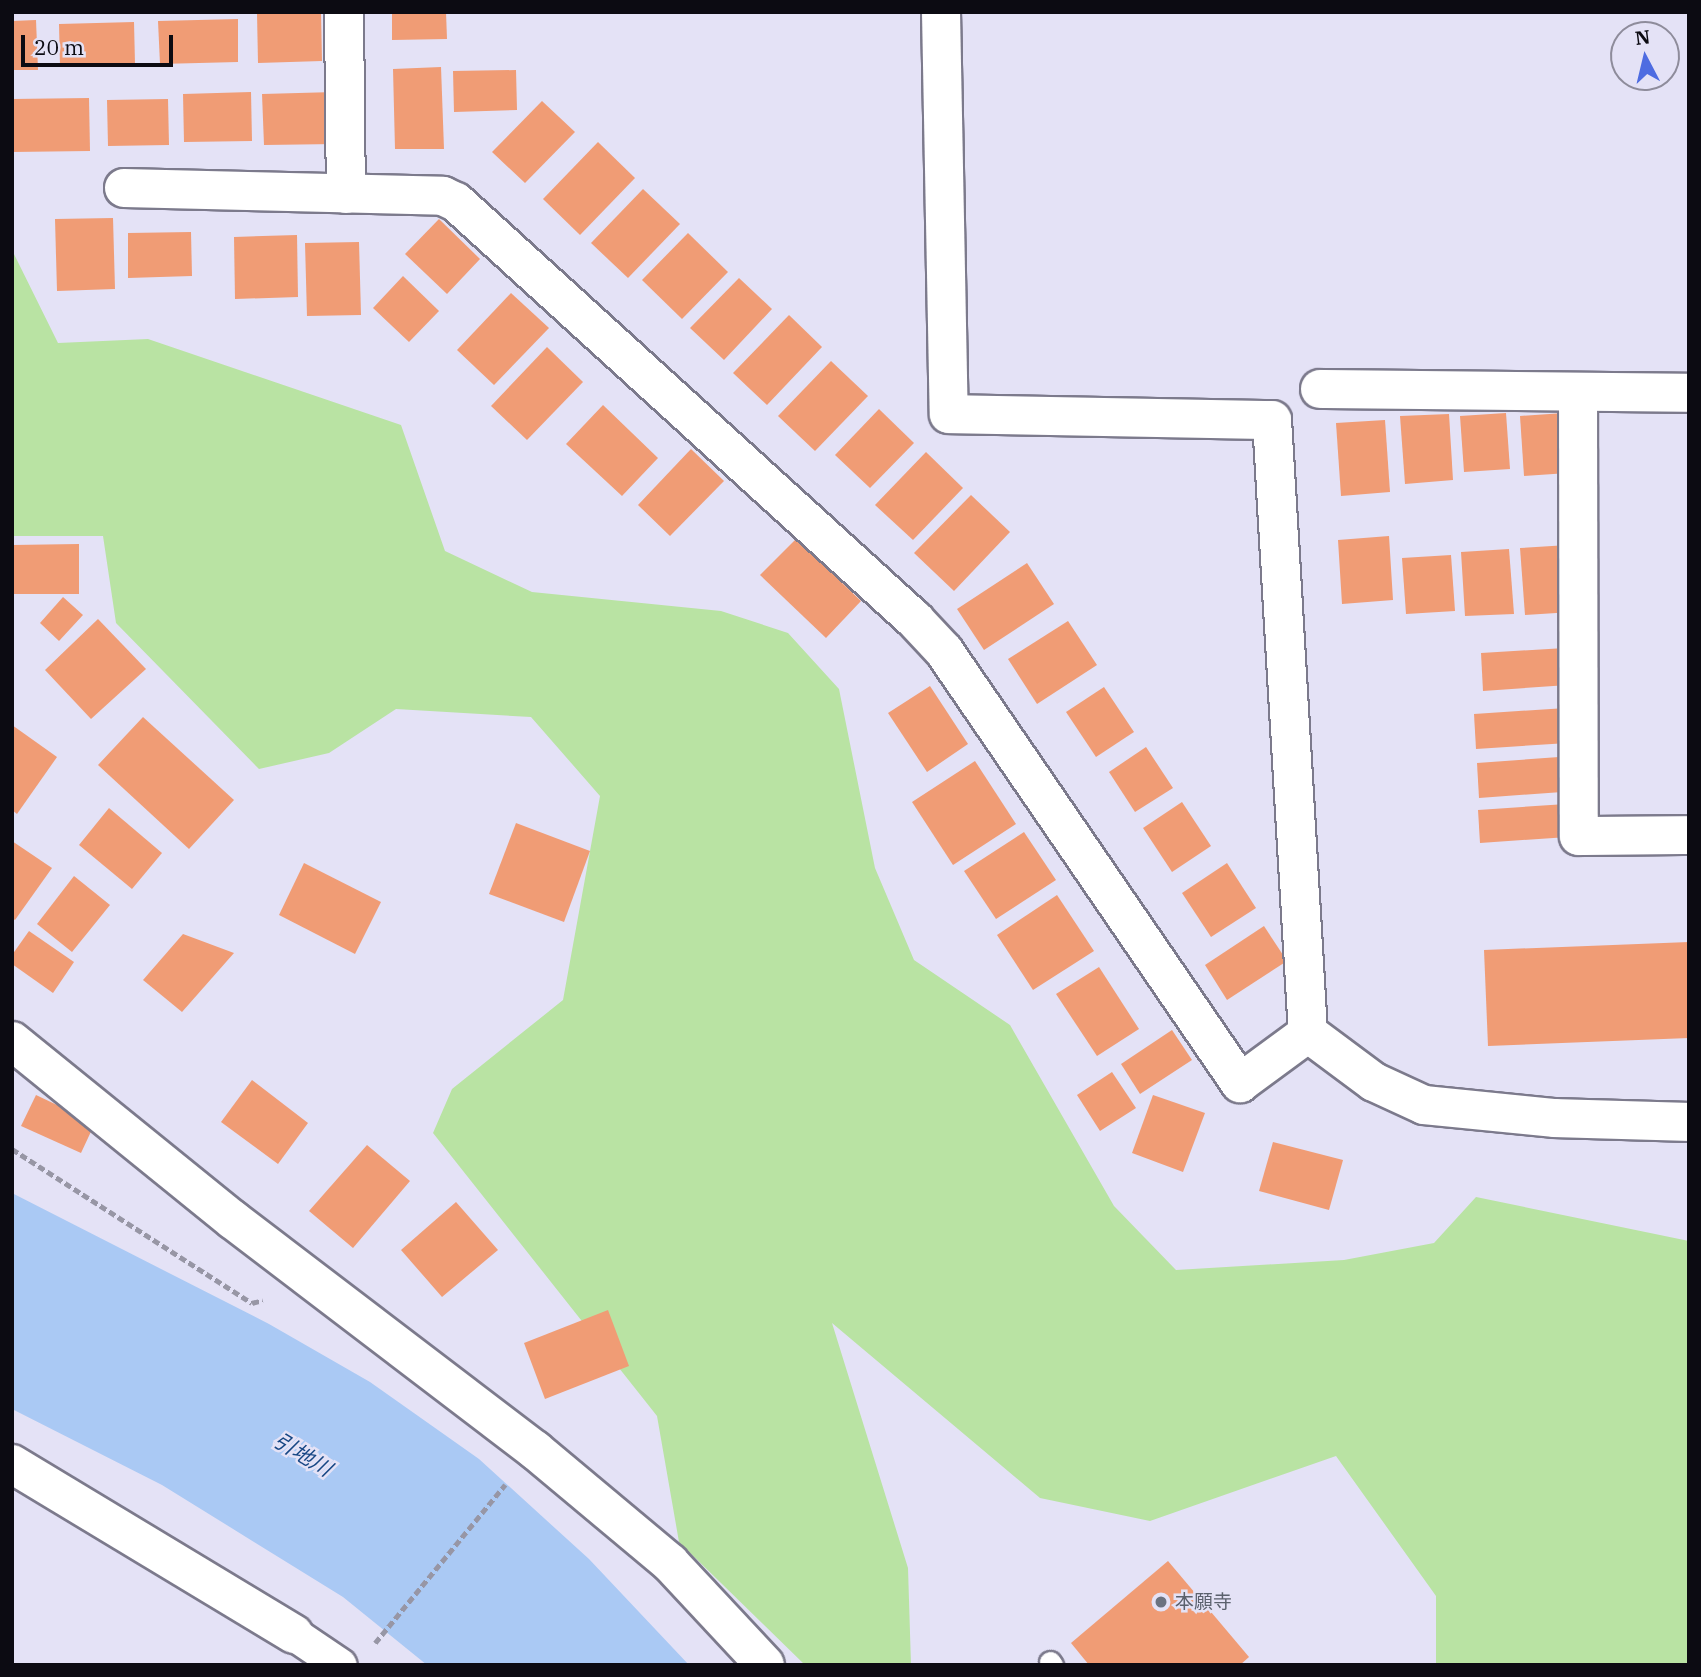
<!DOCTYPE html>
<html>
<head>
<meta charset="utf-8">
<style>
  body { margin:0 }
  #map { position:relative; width:1701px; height:1677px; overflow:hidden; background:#e4e2f6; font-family:"IBM Plex Serif","Noto Sans JP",serif }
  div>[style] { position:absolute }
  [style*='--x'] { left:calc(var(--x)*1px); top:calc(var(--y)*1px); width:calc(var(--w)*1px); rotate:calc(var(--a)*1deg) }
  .green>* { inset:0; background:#b9e3a3 }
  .water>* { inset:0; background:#aac9f4 }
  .building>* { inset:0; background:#f09c75 }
  .path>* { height:4.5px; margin-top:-2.25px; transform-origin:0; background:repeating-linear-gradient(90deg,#9796a5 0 7px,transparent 0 10.5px) }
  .roads { filter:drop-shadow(2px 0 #7c7a8c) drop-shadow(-2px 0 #7c7a8c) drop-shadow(0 2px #7c7a8c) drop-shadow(0 -2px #7c7a8c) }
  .service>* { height:21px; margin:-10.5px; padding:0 10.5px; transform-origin:10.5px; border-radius:10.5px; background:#fff }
  .pedestrian>* { height:33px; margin:-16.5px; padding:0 16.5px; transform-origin:16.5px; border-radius:16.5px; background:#fff }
  .minor>* { height:38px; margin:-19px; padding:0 19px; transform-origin:19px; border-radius:19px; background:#fff }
  .dots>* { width:19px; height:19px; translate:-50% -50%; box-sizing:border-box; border:4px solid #e4e2f6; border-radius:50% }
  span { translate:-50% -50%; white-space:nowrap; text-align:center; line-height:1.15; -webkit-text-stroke:5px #e4e2f6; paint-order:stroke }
  .worship-label { font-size:19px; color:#5b616d }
  .left { translate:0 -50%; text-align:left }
  .water-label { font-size:21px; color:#164684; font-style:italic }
  .frame { position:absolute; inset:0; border:14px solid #0c0b12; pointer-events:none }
  .north { position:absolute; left:1610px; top:21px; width:70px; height:70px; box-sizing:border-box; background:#e4e2f6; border:2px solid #8e8c9b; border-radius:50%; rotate:353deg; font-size:19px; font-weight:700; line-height:28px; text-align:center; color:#0c0b12 }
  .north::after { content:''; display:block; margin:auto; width:24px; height:32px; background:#4e6ce1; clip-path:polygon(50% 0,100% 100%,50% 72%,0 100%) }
  .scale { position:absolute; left:21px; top:35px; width:152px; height:32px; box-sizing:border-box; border:4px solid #0c0b12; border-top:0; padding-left:9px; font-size:21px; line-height:24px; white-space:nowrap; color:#0c0b12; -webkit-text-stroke:5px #e4e2f6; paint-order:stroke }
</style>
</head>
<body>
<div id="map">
  <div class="green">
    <div style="clip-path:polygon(12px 250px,58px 343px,148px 339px,401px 425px,445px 551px,532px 592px,721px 611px,788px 633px,839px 689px,875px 868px,914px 960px,1010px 1025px,1114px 1206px,1176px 1270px,1344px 1260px,1434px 1243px,1476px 1197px,1689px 1241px,1689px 1665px,1436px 1665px,1436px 1596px,1336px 1456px,1150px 1521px,1040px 1498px,832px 1323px,908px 1568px,911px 1665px,805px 1665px,679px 1542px,657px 1416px,433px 1133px,452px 1089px,563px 1000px,600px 796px,531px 717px,396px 709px,329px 753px,259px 769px,116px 623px,103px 536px,12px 536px)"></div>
  </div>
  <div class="water">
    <div style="clip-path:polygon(12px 1193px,269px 1324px,370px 1382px,479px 1459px,589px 1559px,689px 1665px,427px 1665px,343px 1597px,162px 1485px,12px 1409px)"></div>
  </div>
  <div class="building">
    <div style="clip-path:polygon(321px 12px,322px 61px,258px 63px,257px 13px)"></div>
    <div style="clip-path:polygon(392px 12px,446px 12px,447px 39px,392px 40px)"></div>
    <div style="clip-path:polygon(238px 19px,238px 62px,160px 64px,158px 21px)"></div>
    <div style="clip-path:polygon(36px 20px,38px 70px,12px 70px,12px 21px)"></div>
    <div style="clip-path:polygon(134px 22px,135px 64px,60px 66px,59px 24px)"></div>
    <div style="clip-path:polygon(441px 67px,444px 149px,395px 149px,393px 69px)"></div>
    <div style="clip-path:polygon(516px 70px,517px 110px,454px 112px,453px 71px)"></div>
    <div style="clip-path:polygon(251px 92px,252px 141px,184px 142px,183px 94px)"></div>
    <div style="clip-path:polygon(335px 92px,336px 144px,264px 145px,262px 94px)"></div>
    <div style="clip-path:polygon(89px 98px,90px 151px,12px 152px,12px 99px)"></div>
    <div style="clip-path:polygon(168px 99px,169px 145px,108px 146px,107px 100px)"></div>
    <div style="clip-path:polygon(542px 101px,575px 132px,525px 183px,492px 152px)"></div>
    <div style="clip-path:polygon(598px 142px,635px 178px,580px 235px,543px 199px)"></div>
    <div style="clip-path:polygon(643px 189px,680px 224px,628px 278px,591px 243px)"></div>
    <div style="clip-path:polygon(113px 218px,115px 289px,57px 291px,55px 219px)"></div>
    <div style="clip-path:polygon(439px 219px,480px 259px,447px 294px,405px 254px)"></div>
    <div style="clip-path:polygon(191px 232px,192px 276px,128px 278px,128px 233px)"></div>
    <div style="clip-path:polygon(688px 233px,728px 272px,682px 319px,642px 280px)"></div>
    <div style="clip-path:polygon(297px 235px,298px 297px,235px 299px,234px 237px)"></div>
    <div style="clip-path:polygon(359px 242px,361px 315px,307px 316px,305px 243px)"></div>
    <div style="clip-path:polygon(403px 276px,439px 311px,409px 342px,373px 308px)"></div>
    <div style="clip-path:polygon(739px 278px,772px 309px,724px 360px,690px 328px)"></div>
    <div style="clip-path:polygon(511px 293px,549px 328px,494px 385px,457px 350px)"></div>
    <div style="clip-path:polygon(789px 315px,822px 347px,767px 405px,733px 373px)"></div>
    <div style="clip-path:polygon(547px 347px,583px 382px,527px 440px,491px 406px)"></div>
    <div style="clip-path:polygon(831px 361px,868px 396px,815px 451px,778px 416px)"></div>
    <div style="clip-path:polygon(603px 405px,658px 458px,622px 496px,566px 444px)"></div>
    <div style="clip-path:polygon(879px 409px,914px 443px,870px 488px,835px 455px)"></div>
    <div style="clip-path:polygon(1506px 413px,1510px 469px,1464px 472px,1460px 416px)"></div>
    <div style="clip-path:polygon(1564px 413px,1568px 473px,1524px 476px,1520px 416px)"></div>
    <div style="clip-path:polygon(1449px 414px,1453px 480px,1405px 484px,1400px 416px)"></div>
    <div style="clip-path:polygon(1385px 420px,1390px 492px,1341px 496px,1336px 423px)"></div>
    <div style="clip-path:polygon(691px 449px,724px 481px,670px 536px,638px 505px)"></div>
    <div style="clip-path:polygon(926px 452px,963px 488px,913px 540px,875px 505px)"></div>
    <div style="clip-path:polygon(971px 495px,1010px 532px,954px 591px,914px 553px)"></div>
    <div style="clip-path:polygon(1389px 536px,1393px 600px,1342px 604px,1338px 540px)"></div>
    <div style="clip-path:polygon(796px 539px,861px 601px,826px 638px,760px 575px)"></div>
    <div style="clip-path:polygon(79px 544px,79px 594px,14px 594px,12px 597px,12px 545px)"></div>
    <div style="clip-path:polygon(1568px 545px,1572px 612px,1525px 615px,1520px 548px)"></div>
    <div style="clip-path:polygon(1509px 549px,1514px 614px,1465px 616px,1461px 552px)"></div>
    <div style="clip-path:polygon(1451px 555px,1455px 611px,1406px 614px,1402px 558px)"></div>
    <div style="clip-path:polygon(1027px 563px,1054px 604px,984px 650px,957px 609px)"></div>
    <div style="clip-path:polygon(63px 597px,83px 615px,59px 641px,40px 623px)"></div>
    <div style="clip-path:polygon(98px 619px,146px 669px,91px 719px,45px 670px)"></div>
    <div style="clip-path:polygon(1068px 621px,1097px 665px,1037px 704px,1008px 659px)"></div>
    <div style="clip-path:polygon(1565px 648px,1568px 685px,1483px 691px,1481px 653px)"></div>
    <div style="clip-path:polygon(930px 686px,968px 744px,927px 772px,888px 713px)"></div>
    <div style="clip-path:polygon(1104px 687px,1134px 732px,1096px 757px,1066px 712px)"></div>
    <div style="clip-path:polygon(1566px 708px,1568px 743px,1476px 749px,1474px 714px)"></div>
    <div style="clip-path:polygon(143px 717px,234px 800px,189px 849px,98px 765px)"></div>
    <div style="clip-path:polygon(12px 725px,57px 757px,17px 814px,12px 810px)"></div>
    <div style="clip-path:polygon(1146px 747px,1173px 788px,1135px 812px,1109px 772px)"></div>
    <div style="clip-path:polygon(1573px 756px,1576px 791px,1479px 798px,1477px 763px)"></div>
    <div style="clip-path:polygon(975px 761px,1016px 824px,953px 865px,912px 802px)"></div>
    <div style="clip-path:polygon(1182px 802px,1211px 846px,1172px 872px,1143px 828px)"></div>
    <div style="clip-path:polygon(1566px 804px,1568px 837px,1480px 843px,1478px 810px)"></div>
    <div style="clip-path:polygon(109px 808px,162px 853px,132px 889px,79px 845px)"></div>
    <div style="clip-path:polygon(516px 823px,590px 851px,564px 922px,489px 894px)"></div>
    <div style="clip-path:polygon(1024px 832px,1056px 880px,996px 919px,964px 871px)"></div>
    <div style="clip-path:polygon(12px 841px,52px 868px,15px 920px,12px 918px)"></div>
    <div style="clip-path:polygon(304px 863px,381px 902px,355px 954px,279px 915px)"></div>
    <div style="clip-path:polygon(1227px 863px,1256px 908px,1211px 937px,1182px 893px)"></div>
    <div style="clip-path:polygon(74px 876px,110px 905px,72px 952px,37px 924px)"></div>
    <div style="clip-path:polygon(1057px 895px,1094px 951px,1033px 990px,997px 935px)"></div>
    <div style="clip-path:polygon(1264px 926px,1287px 961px,1227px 1000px,1205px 965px)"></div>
    <div style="clip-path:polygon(29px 931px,74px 962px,53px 993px,12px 964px,12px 955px)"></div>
    <div style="clip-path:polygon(183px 934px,234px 953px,182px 1012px,143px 980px)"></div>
    <div style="clip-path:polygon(1689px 942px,1689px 1038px,1488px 1046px,1484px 950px)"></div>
    <div style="clip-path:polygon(1099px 967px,1139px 1029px,1097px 1056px,1056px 994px)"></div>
    <div style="clip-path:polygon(1172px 1030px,1192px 1060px,1140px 1094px,1121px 1064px)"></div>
    <div style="clip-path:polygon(1112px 1072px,1136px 1108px,1100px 1131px,1077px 1095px)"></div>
    <div style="clip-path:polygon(252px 1080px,308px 1123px,278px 1164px,221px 1122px)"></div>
    <div style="clip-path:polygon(36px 1095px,95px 1123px,81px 1153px,21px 1126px)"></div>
    <div style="clip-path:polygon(1153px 1095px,1205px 1113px,1183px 1172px,1132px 1153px)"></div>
    <div style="clip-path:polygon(1273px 1142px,1343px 1160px,1329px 1210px,1259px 1191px)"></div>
    <div style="clip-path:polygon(367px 1145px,410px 1181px,353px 1248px,309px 1211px)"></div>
    <div style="clip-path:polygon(456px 1202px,498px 1250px,442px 1297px,401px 1250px)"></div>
    <div style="clip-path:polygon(608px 1310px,629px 1366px,545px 1399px,524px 1343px)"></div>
    <div style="clip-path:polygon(1168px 1561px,1249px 1657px,1240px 1665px,1089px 1665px,1071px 1643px)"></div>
  </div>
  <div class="path">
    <div style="--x:12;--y:1149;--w:285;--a:32.7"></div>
    <div style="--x:252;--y:1303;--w:11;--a:-15"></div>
    <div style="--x:375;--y:1643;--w:205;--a:-50.6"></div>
  </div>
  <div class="roads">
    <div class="service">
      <div style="--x:1050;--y:1662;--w:4;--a:56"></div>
    </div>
    <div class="pedestrian">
      <div style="--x:294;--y:1634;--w:55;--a:34"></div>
    </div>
    <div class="minor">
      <div style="--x:344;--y:12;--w:182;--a:89.4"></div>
      <div style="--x:941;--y:12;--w:402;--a:88.9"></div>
      <div style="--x:949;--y:414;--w:323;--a:1.1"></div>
      <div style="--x:1272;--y:420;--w:614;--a:86.64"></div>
      <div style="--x:124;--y:188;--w:319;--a:1.4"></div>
      <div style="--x:443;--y:196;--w:14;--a:25"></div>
      <div style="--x:456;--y:202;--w:621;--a:42.32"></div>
      <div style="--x:915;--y:620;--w:42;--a:46.9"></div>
      <div style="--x:944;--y:651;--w:524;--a:55.58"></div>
      <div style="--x:1240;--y:1083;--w:84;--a:-36.3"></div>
      <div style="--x:1308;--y:1033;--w:82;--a:36.6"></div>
      <div style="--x:1374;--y:1082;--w:55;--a:24.7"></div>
      <div style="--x:1424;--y:1105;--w:132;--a:5.7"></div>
      <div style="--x:1555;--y:1118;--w:134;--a:1.7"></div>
      <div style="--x:1320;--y:389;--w:369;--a:0.6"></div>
      <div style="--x:1578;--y:392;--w:444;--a:89.9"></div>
      <div style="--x:1579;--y:836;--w:110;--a:-0.5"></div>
      <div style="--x:12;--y:1041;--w:284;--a:39"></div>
      <div style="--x:233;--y:1220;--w:380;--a:37.3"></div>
      <div style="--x:535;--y:1450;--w:176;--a:39.9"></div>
      <div style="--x:670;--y:1563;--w:139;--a:47"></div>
      <div style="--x:12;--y:1464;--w:329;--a:31.1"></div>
    </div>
  </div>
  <div class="dots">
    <div style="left:1161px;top:1602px;background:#6b7280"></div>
  </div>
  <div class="worship-label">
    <span class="left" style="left:1175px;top:1602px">本願寺</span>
  </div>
  <div class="water-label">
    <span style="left:303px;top:1454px;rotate:31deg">引地川</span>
  </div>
  <div class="frame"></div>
  <div class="north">N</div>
  <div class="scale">20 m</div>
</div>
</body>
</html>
